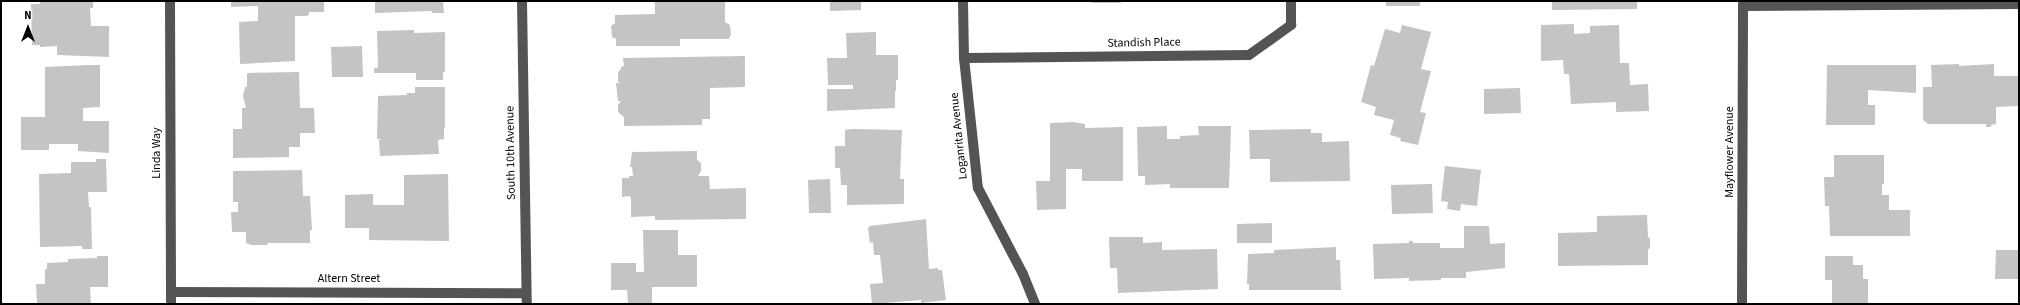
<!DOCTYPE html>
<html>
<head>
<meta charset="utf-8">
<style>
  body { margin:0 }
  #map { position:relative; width:2020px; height:305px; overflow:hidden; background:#fff; font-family:"Source Sans 3",sans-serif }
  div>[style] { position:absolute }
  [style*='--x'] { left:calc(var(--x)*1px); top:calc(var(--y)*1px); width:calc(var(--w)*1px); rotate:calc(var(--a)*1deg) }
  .building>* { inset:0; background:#c4c4c4 }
  .minor>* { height:10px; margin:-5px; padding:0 5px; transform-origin:5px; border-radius:5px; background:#545454 }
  span { translate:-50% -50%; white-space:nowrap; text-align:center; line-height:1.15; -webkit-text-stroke:3px #fff; paint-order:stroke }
  .street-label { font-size:12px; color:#000 }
  .frame { position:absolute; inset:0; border:2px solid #000; pointer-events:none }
  .north { position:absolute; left:8px; top:8px; width:40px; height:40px; -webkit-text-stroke:3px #fff; paint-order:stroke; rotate:0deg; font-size:11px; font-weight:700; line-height:16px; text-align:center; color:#000 }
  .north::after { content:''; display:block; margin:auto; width:14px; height:18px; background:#000; clip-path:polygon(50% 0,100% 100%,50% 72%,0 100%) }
</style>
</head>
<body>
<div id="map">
  <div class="building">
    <div style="clip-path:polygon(39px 1px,93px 1px,93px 8px,90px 8px,91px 26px,109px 26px,109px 57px,57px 55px,57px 46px,40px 47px,40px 45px,32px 45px,31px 4px,40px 4px)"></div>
    <div style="clip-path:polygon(231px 1px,324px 1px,324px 12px,309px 12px,309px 15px,306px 16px,295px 16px,295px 61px,240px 64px,239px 22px,258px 21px,258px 6px,231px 7px)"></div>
    <div style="clip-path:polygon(375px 1px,443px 1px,444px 13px,432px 13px,432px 11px,375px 13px)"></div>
    <div style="clip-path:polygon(651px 1px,725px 1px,725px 22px,730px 25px,731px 34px,729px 39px,680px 39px,680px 46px,616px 46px,616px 39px,612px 37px,611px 26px,615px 23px,615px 15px,655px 14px,655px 3px)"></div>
    <div style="clip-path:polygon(830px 1px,861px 1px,861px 10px,830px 11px)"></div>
    <div style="clip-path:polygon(1092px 1px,1121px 1px,1121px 3px,1092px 3px)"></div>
    <div style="clip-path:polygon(1386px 1px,1420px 1px,1420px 6px,1386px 6px)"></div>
    <div style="clip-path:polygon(1552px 1px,1637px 1px,1637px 9px,1552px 10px)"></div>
    <div style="clip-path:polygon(1574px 24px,1574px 34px,1590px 33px,1590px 26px,1619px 25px,1620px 63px,1629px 63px,1630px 85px,1648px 84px,1649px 111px,1616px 112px,1616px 102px,1571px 104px,1569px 74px,1564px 74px,1563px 60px,1541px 61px,1541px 25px)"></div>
    <div style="clip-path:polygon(1402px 25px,1431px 32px,1421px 69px,1431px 71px,1420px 112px,1426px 113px,1418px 145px,1400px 141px,1401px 138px,1390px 135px,1394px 120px,1374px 115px,1376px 107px,1361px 102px,1371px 65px,1374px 66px,1385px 29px,1400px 33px)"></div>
    <div style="clip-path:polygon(414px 30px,414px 33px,445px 32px,445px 72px,443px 72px,443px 80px,416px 80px,416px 73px,374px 73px,374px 68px,378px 68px,377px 31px)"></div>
    <div style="clip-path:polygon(876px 32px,876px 55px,898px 55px,898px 80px,896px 80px,896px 91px,895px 91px,895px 108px,827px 111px,827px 89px,853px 89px,853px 85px,828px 85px,827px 58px,847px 58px,846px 33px)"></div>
    <div style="clip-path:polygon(362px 46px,363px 77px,332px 77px,331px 47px)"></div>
    <div style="clip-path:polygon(745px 56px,745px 87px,710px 88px,710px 119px,702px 119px,702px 125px,624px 126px,624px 117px,618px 112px,618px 105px,621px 101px,618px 101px,616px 83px,621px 83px,618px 82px,618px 72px,621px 69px,621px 67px,624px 66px,623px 58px)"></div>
    <div style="clip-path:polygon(1959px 64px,1959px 66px,1994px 64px,1994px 76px,2018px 76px,2018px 106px,1996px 107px,1996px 124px,1991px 125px,1991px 127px,1986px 127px,1986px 124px,1928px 124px,1923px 120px,1923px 87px,1932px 87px,1931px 65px)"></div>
    <div style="clip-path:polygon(89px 65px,100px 65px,100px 107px,83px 108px,83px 121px,109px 121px,109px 153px,78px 151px,78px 144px,49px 144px,49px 150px,21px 150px,21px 117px,45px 117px,45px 67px)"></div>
    <div style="clip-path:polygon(1827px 65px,1916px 65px,1916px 93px,1868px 90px,1868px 105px,1875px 105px,1875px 125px,1826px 125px)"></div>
    <div style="clip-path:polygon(299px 72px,300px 108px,314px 108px,315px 133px,300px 133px,300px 147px,289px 147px,289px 157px,233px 158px,233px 129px,242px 129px,242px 108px,246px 108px,243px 96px,245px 87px,247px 87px,247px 73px)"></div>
    <div style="clip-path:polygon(415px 87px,445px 87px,445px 128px,444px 128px,444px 139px,438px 140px,439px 154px,380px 156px,379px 140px,382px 139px,377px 139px,378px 96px,407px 95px,407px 93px,415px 93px)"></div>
    <div style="clip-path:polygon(1520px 88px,1521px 113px,1484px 114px,1484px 89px)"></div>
    <div style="clip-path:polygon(1073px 122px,1085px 124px,1085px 128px,1123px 127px,1123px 181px,1082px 181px,1082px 169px,1066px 169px,1066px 209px,1037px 210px,1036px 181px,1050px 181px,1050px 123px)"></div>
    <div style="clip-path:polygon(1167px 126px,1167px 139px,1180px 139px,1180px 136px,1199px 135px,1198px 126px,1231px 126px,1229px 188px,1170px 188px,1170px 184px,1145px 185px,1145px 176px,1138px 176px,1137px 127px)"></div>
    <div style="clip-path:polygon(852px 129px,902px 130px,900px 179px,904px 179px,904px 204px,847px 205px,847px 185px,841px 185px,840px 168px,835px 168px,835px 146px,845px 146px,845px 130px)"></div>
    <div style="clip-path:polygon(1311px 129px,1311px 133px,1322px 133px,1322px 142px,1349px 141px,1350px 181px,1270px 182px,1270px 159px,1250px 159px,1249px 130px)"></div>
    <div style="clip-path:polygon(697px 151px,697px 160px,701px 163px,701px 171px,698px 176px,709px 176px,710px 189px,746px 188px,746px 219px,655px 220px,655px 216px,631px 217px,631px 199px,630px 196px,622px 197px,622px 178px,629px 178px,629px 176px,633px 176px,632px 167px,630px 167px,632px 152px)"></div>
    <div style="clip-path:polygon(1834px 155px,1884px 155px,1884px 184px,1882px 184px,1882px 195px,1889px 195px,1889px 210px,1910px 210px,1910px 236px,1830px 236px,1829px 206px,1825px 206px,1824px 177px,1834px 177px)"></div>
    <div style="clip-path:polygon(96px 159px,106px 159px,107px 192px,88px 192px,89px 207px,91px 207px,92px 249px,82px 249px,82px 246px,40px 247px,39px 174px,71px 173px,71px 162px,96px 162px)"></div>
    <div style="clip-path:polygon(1445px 166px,1481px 170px,1477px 206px,1461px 204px,1460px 211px,1447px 209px,1448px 202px,1441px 201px)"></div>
    <div style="clip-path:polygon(302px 170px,303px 196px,310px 196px,312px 230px,310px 230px,310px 243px,268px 243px,267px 245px,251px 245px,246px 243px,246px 232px,232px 232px,231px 212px,238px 212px,238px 202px,233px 202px,233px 171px)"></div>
    <div style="clip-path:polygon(448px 174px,449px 241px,369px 240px,369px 228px,345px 228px,345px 195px,373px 194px,373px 205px,404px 205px,404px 175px)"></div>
    <div style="clip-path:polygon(830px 179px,831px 213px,809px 213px,808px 180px)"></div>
    <div style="clip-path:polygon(1432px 184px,1433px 213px,1392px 214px,1391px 185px)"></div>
    <div style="clip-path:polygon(1647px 215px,1648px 237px,1650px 238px,1650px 247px,1648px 250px,1648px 265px,1558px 266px,1558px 233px,1597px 232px,1597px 216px)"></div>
    <div style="clip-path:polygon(926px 219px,929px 269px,938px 268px,938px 270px,942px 270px,946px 300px,921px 303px,921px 300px,872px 304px,870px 284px,883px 283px,880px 255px,874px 255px,873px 242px,870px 243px,868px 228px,870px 226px)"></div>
    <div style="clip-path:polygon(1272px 223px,1272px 243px,1237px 243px,1237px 224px)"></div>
    <div style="clip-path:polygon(1464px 226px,1489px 226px,1490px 244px,1505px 243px,1505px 268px,1466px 272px,1466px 278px,1441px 278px,1441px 280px,1409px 281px,1409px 278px,1374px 279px,1373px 244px,1409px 243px,1409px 241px,1413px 241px,1413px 243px,1440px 243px,1440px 248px,1464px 248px)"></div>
    <div style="clip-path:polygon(643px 230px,678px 230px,678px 255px,697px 255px,697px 287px,652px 287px,652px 303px,628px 304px,627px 290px,611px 290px,611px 263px,636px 263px,636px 272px,644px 272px)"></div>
    <div style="clip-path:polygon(1109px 237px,1143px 237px,1143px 243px,1162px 242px,1162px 250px,1217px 249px,1218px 289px,1118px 293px,1117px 268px,1110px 268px)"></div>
    <div style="clip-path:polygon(1336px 247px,1336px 260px,1340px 260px,1341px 290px,1249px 290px,1249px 284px,1247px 284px,1248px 254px,1274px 253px,1274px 250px)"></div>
    <div style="clip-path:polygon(1996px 250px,2018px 250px,2018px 279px,1995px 279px)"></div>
    <div style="clip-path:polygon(97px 256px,108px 256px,108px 287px,90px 287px,91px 304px,37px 304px,36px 284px,45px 284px,45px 269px,47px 269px,47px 263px,68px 262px,68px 259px,97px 258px)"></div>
    <div style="clip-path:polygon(1825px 256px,1853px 256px,1853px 265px,1863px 265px,1863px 279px,1868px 279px,1868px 304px,1832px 304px,1832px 280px,1825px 280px)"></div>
  </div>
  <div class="minor">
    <div style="--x:170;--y:1;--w:303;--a:89.8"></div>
    <div style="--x:522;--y:1;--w:303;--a:89.1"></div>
    <div style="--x:963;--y:1;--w:57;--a:89"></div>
    <div style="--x:964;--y:58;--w:131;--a:83.9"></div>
    <div style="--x:978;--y:188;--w:97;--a:62.4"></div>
    <div style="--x:1023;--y:274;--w:32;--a:68"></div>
    <div style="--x:1743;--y:6;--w:276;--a:-0.4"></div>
    <div style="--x:964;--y:58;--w:285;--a:-0.6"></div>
    <div style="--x:1249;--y:55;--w:52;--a:-35.5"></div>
    <div style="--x:1291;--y:25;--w:24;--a:-90"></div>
    <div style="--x:171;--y:292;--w:355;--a:0.2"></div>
    <div style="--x:1742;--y:304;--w:303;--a:-89.8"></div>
  </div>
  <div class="street-label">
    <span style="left:1144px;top:43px;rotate:-1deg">Standish Place</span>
    <span style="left:959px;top:136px;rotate:-96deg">Loganrita Avenue</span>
    <span style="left:1730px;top:152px;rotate:-90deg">Mayflower Avenue</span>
    <span style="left:157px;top:153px;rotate:-90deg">Linda Way</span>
    <span style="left:511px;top:153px;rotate:-91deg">South 10th Avenue</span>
    <span style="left:349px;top:279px">Altern Street</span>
  </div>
  <div class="frame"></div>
  <div class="north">N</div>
</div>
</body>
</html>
